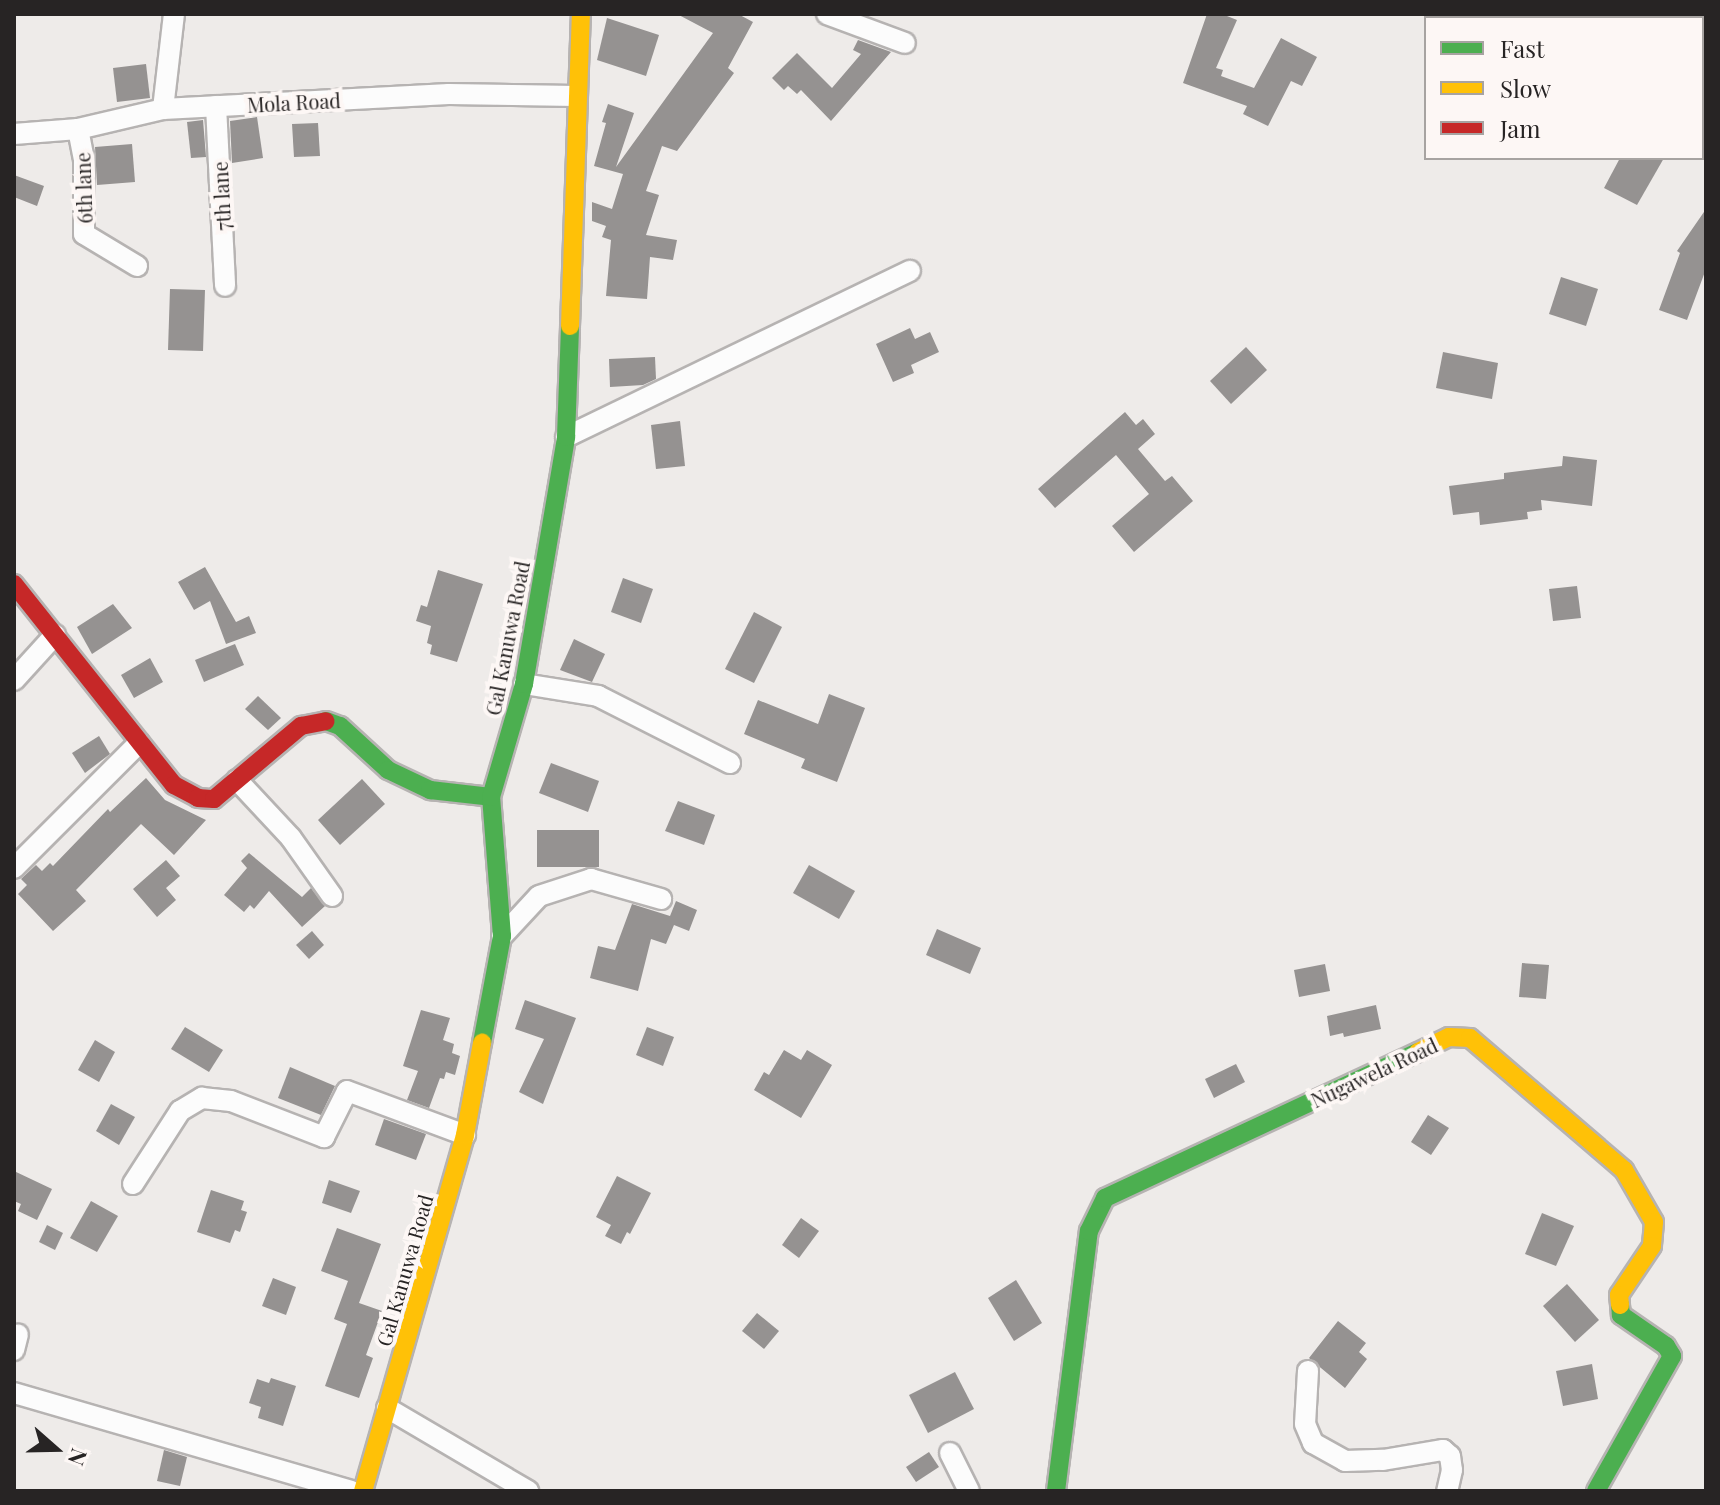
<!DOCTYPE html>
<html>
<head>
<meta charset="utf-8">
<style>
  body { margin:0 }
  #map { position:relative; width:1720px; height:1505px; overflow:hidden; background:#eeebe9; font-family:"Playfair Display",serif }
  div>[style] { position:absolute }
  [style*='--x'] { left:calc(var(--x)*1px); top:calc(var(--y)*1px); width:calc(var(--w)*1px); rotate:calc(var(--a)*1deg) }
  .building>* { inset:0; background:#959291 }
  .roads { filter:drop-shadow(2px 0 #b6b3b2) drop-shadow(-2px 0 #b6b3b2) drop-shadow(0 2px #b6b3b2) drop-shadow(0 -2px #b6b3b2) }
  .street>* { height:20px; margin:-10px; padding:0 10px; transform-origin:10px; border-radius:10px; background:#fcfcfc }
  .fast>* { height:18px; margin:-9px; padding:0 9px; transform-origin:9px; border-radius:9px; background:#4caf50 }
  .slow>* { height:18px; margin:-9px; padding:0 9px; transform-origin:9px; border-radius:9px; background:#ffc107 }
  .jam>* { height:18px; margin:-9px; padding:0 9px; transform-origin:9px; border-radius:9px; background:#c62828 }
  span { translate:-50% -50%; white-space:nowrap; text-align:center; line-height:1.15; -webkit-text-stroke:8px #fdf7f5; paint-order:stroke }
  .street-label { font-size:20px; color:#272424 }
  .frame { position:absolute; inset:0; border:16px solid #272424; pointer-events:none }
  .legend { position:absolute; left:1424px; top:16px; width:280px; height:144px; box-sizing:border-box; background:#fdf7f5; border:2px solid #a7a3a1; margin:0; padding:10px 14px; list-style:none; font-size:24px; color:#272424 }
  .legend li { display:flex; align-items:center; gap:16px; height:40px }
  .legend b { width:40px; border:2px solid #a7a3a1 }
  .north { position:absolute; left:16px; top:1409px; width:80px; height:80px; -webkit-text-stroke:6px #fdf7f5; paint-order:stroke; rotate:110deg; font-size:22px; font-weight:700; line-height:32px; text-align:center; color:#272424 }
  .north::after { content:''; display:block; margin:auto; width:28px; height:36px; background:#272424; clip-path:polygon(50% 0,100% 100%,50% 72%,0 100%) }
</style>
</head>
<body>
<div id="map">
  <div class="building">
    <div style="clip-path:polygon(677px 14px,738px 14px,753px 22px,728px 68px,734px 73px,677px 151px,662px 146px,646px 191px,659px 195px,646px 235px,677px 240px,673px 260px,650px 257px,647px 299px,606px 296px,611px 240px,602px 237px,606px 226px,592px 221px,592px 202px,612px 209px,623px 174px,594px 166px,606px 123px,602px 122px,608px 104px,634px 113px,616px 167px,713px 33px)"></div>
    <div style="clip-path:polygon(1207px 14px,1222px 14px,1237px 20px,1216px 68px,1223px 70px,1221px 76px,1254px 88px,1281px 38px,1317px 57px,1302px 86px,1291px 81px,1268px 126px,1243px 114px,1247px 106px,1183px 83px)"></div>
    <div style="clip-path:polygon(607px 18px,659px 35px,646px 76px,597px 60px)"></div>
    <div style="clip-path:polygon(858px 40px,891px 52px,831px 121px,801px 90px,797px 94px,788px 86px,784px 90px,772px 78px,797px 53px,832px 88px,861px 54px,853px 50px)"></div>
    <div style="clip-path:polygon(146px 64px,150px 98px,117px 102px,113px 68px)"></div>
    <div style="clip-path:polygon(257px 117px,263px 158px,232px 163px,230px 121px)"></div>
    <div style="clip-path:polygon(203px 120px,206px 157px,191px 158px,187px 122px)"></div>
    <div style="clip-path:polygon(318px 123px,320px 156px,294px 157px,292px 124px)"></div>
    <div style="clip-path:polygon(132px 144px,135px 182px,97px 185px,95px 147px)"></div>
    <div style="clip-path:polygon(1620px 158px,1664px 158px,1637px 205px,1604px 188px)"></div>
    <div style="clip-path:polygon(14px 175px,44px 186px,37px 206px,14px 197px)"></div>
    <div style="clip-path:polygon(1706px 209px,1706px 269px,1687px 320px,1659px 310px,1680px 253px,1677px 251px)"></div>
    <div style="clip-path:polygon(1561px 277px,1598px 289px,1586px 326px,1549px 314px)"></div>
    <div style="clip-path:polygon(170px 289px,205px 290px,203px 351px,168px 350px)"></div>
    <div style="clip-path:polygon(910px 328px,915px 339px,930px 332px,939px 352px,911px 365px,914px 373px,893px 382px,876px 344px)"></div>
    <div style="clip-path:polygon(1246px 347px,1267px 370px,1231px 404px,1210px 381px)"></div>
    <div style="clip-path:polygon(1443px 352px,1498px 363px,1492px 399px,1436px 388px)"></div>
    <div style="clip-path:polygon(655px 357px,656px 379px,643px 385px,610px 387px,609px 359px)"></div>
    <div style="clip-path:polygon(1125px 412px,1136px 425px,1143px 419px,1155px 434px,1138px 449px,1165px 481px,1172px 476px,1193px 501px,1134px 552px,1112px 526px,1149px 494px,1116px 455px,1055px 508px,1038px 489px)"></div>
    <div style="clip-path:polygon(680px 421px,685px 466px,656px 469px,651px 425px)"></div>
    <div style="clip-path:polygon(1563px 456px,1597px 460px,1592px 506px,1541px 500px,1542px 510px,1527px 512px,1528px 519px,1480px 525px,1479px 512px,1453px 515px,1449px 486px,1504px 479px,1504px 473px,1562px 466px)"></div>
    <div style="clip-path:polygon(205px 567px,236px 622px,249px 616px,256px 633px,226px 644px,210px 601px,194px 610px,178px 582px)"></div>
    <div style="clip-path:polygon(438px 570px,483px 584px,457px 662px,430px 654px,432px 645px,427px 643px,431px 626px,416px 621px,421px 605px,427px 607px)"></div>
    <div style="clip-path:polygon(623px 578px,653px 589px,641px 623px,611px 612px)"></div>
    <div style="clip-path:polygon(1577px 586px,1581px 618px,1553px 621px,1549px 589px)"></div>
    <div style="clip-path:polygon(113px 604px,132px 628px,92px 654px,77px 627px)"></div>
    <div style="clip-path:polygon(754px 612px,782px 627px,754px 683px,725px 669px)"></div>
    <div style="clip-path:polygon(574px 639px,605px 654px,592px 682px,560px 670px)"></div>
    <div style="clip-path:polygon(235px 644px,244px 665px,204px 682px,195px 660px)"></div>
    <div style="clip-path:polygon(150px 658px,163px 682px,134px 698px,121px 675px)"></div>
    <div style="clip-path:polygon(829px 694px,865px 708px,837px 782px,801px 768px,805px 759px,744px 734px,758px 700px,818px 724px)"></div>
    <div style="clip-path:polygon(258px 696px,281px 718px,268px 730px,245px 709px)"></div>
    <div style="clip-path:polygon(99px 736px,110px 754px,85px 773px,72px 753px)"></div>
    <div style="clip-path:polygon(551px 763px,599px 781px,588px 812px,539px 793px)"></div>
    <div style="clip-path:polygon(146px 778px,165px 800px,206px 820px,174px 855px,141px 824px,76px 890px,86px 901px,53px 931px,18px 894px,27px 885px,21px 879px,36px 865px,42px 871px,50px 863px,53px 866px,108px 809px,110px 812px)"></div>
    <div style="clip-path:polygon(362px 779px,385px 804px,340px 845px,318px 820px)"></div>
    <div style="clip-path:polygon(678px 801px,715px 815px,704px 845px,665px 831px)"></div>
    <div style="clip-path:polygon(537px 830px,599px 830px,599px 867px,537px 867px)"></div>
    <div style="clip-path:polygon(249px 853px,302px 897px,311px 888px,325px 906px,302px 927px,269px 891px,254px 909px,250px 905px,244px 912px,224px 895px,247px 868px,241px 861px)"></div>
    <div style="clip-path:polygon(166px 860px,180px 876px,166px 888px,176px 900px,157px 917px,133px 889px)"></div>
    <div style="clip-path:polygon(809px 865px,855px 891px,839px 919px,793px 893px)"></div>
    <div style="clip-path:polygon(676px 901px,697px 910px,689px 931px,674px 925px,666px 944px,651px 939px,638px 991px,590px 978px,598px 946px,615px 950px,632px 904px,670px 916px)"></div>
    <div style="clip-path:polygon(937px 929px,981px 948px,970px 974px,926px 955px)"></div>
    <div style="clip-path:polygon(312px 931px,324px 945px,309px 959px,296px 945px)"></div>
    <div style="clip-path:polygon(1522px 963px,1549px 965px,1546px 999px,1519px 997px)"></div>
    <div style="clip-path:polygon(1325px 964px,1330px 991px,1299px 997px,1294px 970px)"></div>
    <div style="clip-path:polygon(525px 1000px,576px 1018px,543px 1104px,519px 1092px,544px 1039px,515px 1029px)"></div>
    <div style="clip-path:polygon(1376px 1005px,1381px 1029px,1344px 1037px,1343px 1033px,1330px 1036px,1327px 1016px)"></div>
    <div style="clip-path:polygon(421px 1010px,450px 1018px,443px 1040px,454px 1044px,452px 1053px,460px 1056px,455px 1075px,446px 1072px,444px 1079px,440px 1078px,429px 1108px,407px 1100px,418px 1071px,403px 1066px)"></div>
    <div style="clip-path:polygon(185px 1027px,223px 1050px,209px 1072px,171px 1049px)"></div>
    <div style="clip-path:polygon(647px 1027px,674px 1037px,663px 1066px,636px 1055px)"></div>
    <div style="clip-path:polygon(95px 1040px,115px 1052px,99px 1082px,78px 1070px)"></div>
    <div style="clip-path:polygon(784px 1050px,801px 1060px,807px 1050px,832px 1065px,801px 1118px,754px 1090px,764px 1072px,769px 1075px)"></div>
    <div style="clip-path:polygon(1236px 1064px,1245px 1082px,1214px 1098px,1205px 1079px)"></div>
    <div style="clip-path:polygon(290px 1067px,335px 1086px,321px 1115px,278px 1098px)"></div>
    <div style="clip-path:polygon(111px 1104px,135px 1117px,119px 1145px,96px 1131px)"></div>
    <div style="clip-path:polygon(1428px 1115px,1449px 1128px,1431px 1155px,1411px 1142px)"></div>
    <div style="clip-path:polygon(384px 1119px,426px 1134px,416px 1160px,375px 1145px)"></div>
    <div style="clip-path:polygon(14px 1171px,52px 1189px,37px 1220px,18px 1211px,21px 1204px,14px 1201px)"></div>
    <div style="clip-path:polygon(617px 1176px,651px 1193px,630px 1234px,627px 1232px,621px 1244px,605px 1236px,611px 1225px,596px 1217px)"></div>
    <div style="clip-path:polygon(329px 1180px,360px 1191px,351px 1213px,322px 1203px)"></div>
    <div style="clip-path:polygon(211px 1190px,244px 1201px,241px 1210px,247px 1212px,240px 1232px,235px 1230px,230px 1243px,197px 1232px)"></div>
    <div style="clip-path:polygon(91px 1201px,118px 1216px,97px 1252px,70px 1238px)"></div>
    <div style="clip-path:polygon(1542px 1213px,1574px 1226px,1556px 1266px,1525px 1254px)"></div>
    <div style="clip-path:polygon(801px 1218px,819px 1231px,799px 1258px,782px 1245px)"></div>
    <div style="clip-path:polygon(47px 1225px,63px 1233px,55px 1250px,39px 1242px)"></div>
    <div style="clip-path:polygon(337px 1228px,381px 1244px,359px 1303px,382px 1311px,366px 1355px,373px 1358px,359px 1398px,325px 1386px,347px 1324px,334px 1319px,348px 1281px,321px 1271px)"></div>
    <div style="clip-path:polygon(273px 1278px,296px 1287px,286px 1315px,262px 1306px)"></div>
    <div style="clip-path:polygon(1016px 1280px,1042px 1323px,1014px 1341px,988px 1298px)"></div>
    <div style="clip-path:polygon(1567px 1284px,1599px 1320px,1575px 1342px,1543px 1306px)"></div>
    <div style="clip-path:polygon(757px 1313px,779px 1331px,764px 1349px,742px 1331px)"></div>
    <div style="clip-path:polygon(1338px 1321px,1366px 1343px,1359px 1352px,1367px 1359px,1345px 1388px,1309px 1358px)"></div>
    <div style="clip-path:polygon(1592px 1364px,1598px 1399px,1563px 1406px,1556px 1371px)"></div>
    <div style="clip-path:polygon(955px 1372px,974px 1409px,928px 1433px,909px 1395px)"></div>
    <div style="clip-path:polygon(271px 1378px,296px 1386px,283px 1426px,258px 1418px,261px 1407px,249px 1403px,257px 1379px,269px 1383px)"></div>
    <div style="clip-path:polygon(164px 1450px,187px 1457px,180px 1486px,157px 1481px)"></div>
    <div style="clip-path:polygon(929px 1452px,939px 1467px,916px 1482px,906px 1467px)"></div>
  </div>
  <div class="roads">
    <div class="street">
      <div style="--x:827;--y:14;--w:83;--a:20.4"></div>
      <div style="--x:216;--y:106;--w:180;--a:87.1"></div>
      <div style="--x:163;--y:109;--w:96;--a:-83.4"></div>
      <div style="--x:78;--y:129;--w:31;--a:79"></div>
      <div style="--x:84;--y:159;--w:75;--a:90"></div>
      <div style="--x:84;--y:234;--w:62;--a:31.1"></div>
      <div style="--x:14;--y:134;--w:64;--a:-4.5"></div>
      <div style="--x:78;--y:129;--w:87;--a:-13.2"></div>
      <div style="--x:163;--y:109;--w:286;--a:-3"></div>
      <div style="--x:449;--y:94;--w:127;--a:0.9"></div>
      <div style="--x:566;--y:437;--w:382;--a:-25.8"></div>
      <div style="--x:14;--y:680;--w:61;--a:-47.7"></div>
      <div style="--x:524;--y:684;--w:75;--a:9.2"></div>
      <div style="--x:598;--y:696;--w:148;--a:26.9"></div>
      <div style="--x:237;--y:780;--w:79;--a:47"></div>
      <div style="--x:291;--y:838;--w:71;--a:54.7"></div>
      <div style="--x:14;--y:868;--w:177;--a:-45"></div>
      <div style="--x:502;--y:936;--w:54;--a:-47.2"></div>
      <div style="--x:539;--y:896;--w:55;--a:-18.1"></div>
      <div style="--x:591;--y:879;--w:73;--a:15.9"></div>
      <div style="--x:133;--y:1184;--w:87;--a:-57.2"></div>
      <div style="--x:180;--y:1111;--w:26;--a:-31"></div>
      <div style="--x:202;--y:1098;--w:29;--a:6"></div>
      <div style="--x:231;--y:1101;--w:100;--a:21.2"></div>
      <div style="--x:324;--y:1137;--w:51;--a:-63.4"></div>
      <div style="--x:347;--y:1091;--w:126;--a:20.4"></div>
      <div style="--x:14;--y:1350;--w:16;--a:-76"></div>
      <div style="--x:1308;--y:1371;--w:53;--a:93.2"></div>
      <div style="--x:1305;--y:1424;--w:21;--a:67"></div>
      <div style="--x:1313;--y:1443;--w:37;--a:29"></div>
      <div style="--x:1345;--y:1461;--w:38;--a:-2"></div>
      <div style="--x:1383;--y:1460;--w:61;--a:-9.5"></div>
      <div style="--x:1443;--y:1450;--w:9;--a:41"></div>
      <div style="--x:1450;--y:1456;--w:14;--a:82"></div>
      <div style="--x:1452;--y:1470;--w:22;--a:103"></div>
      <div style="--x:14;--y:1393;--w:351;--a:16.2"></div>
      <div style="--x:387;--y:1408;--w:164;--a:30.5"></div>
      <div style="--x:950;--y:1453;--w:42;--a:63.4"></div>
    </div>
    <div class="fast">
      <div style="--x:326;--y:721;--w:15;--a:20"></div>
      <div style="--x:340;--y:726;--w:65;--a:42.5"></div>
      <div style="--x:388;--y:770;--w:47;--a:25.5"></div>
      <div style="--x:430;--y:790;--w:61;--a:6.5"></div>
      <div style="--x:482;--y:1043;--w:109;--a:-79.4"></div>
      <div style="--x:502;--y:936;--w:139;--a:-94.5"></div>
      <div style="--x:491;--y:797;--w:118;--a:-73.7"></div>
      <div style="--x:524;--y:684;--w:251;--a:-80.3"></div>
      <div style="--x:566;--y:437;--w:111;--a:-87.9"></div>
      <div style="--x:1056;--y:1491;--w:262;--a:-82.8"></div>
      <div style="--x:1089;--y:1231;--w:37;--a:-64"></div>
      <div style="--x:1105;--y:1198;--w:345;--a:-25"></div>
      <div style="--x:1596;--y:1491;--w:155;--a:-60.6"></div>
      <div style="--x:1672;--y:1356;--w:12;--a:-121"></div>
      <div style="--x:1666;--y:1346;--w:55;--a:-145.4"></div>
      <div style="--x:1621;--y:1315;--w:10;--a:-96"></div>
    </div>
    <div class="slow">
      <div style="--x:570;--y:326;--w:312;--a:-88"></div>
      <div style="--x:1418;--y:1052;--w:34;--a:-26"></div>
      <div style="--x:1449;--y:1037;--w:21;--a:3"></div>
      <div style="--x:1470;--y:1038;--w:203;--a:40.6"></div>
      <div style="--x:1624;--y:1170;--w:60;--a:60"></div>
      <div style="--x:1654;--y:1222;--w:24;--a:95"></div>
      <div style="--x:1652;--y:1246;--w:59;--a:124"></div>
      <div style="--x:1619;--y:1295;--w:10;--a:84"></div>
      <div style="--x:363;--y:1491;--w:370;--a:-74"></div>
      <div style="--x:465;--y:1135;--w:94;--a:-79.5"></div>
    </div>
    <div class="jam">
      <div style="--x:14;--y:584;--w:257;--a:51.5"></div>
      <div style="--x:174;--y:785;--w:27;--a:28"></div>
      <div style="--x:198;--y:798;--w:16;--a:4"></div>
      <div style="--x:214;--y:799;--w:114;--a:-40"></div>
      <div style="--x:301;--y:726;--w:25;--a:-11"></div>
    </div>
  </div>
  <div class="street-label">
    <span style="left:294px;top:102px;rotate:-3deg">Mola Road</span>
    <span style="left:83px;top:188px;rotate:-92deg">6th lane</span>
    <span style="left:221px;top:196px;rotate:-93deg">7th lane</span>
    <span style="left:507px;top:638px;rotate:-79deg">Gal Kanuwa Road</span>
    <span style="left:1374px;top:1072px;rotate:-25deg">Nugawela Road</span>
    <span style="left:404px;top:1270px;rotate:-74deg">Gal Kanuwa Road</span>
  </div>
  <div class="frame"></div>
  <ul class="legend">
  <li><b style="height:10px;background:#4caf50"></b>Fast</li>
  <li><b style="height:10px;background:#ffc107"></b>Slow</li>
  <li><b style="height:10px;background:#c62828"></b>Jam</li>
  </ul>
  <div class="north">N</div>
</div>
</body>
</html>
